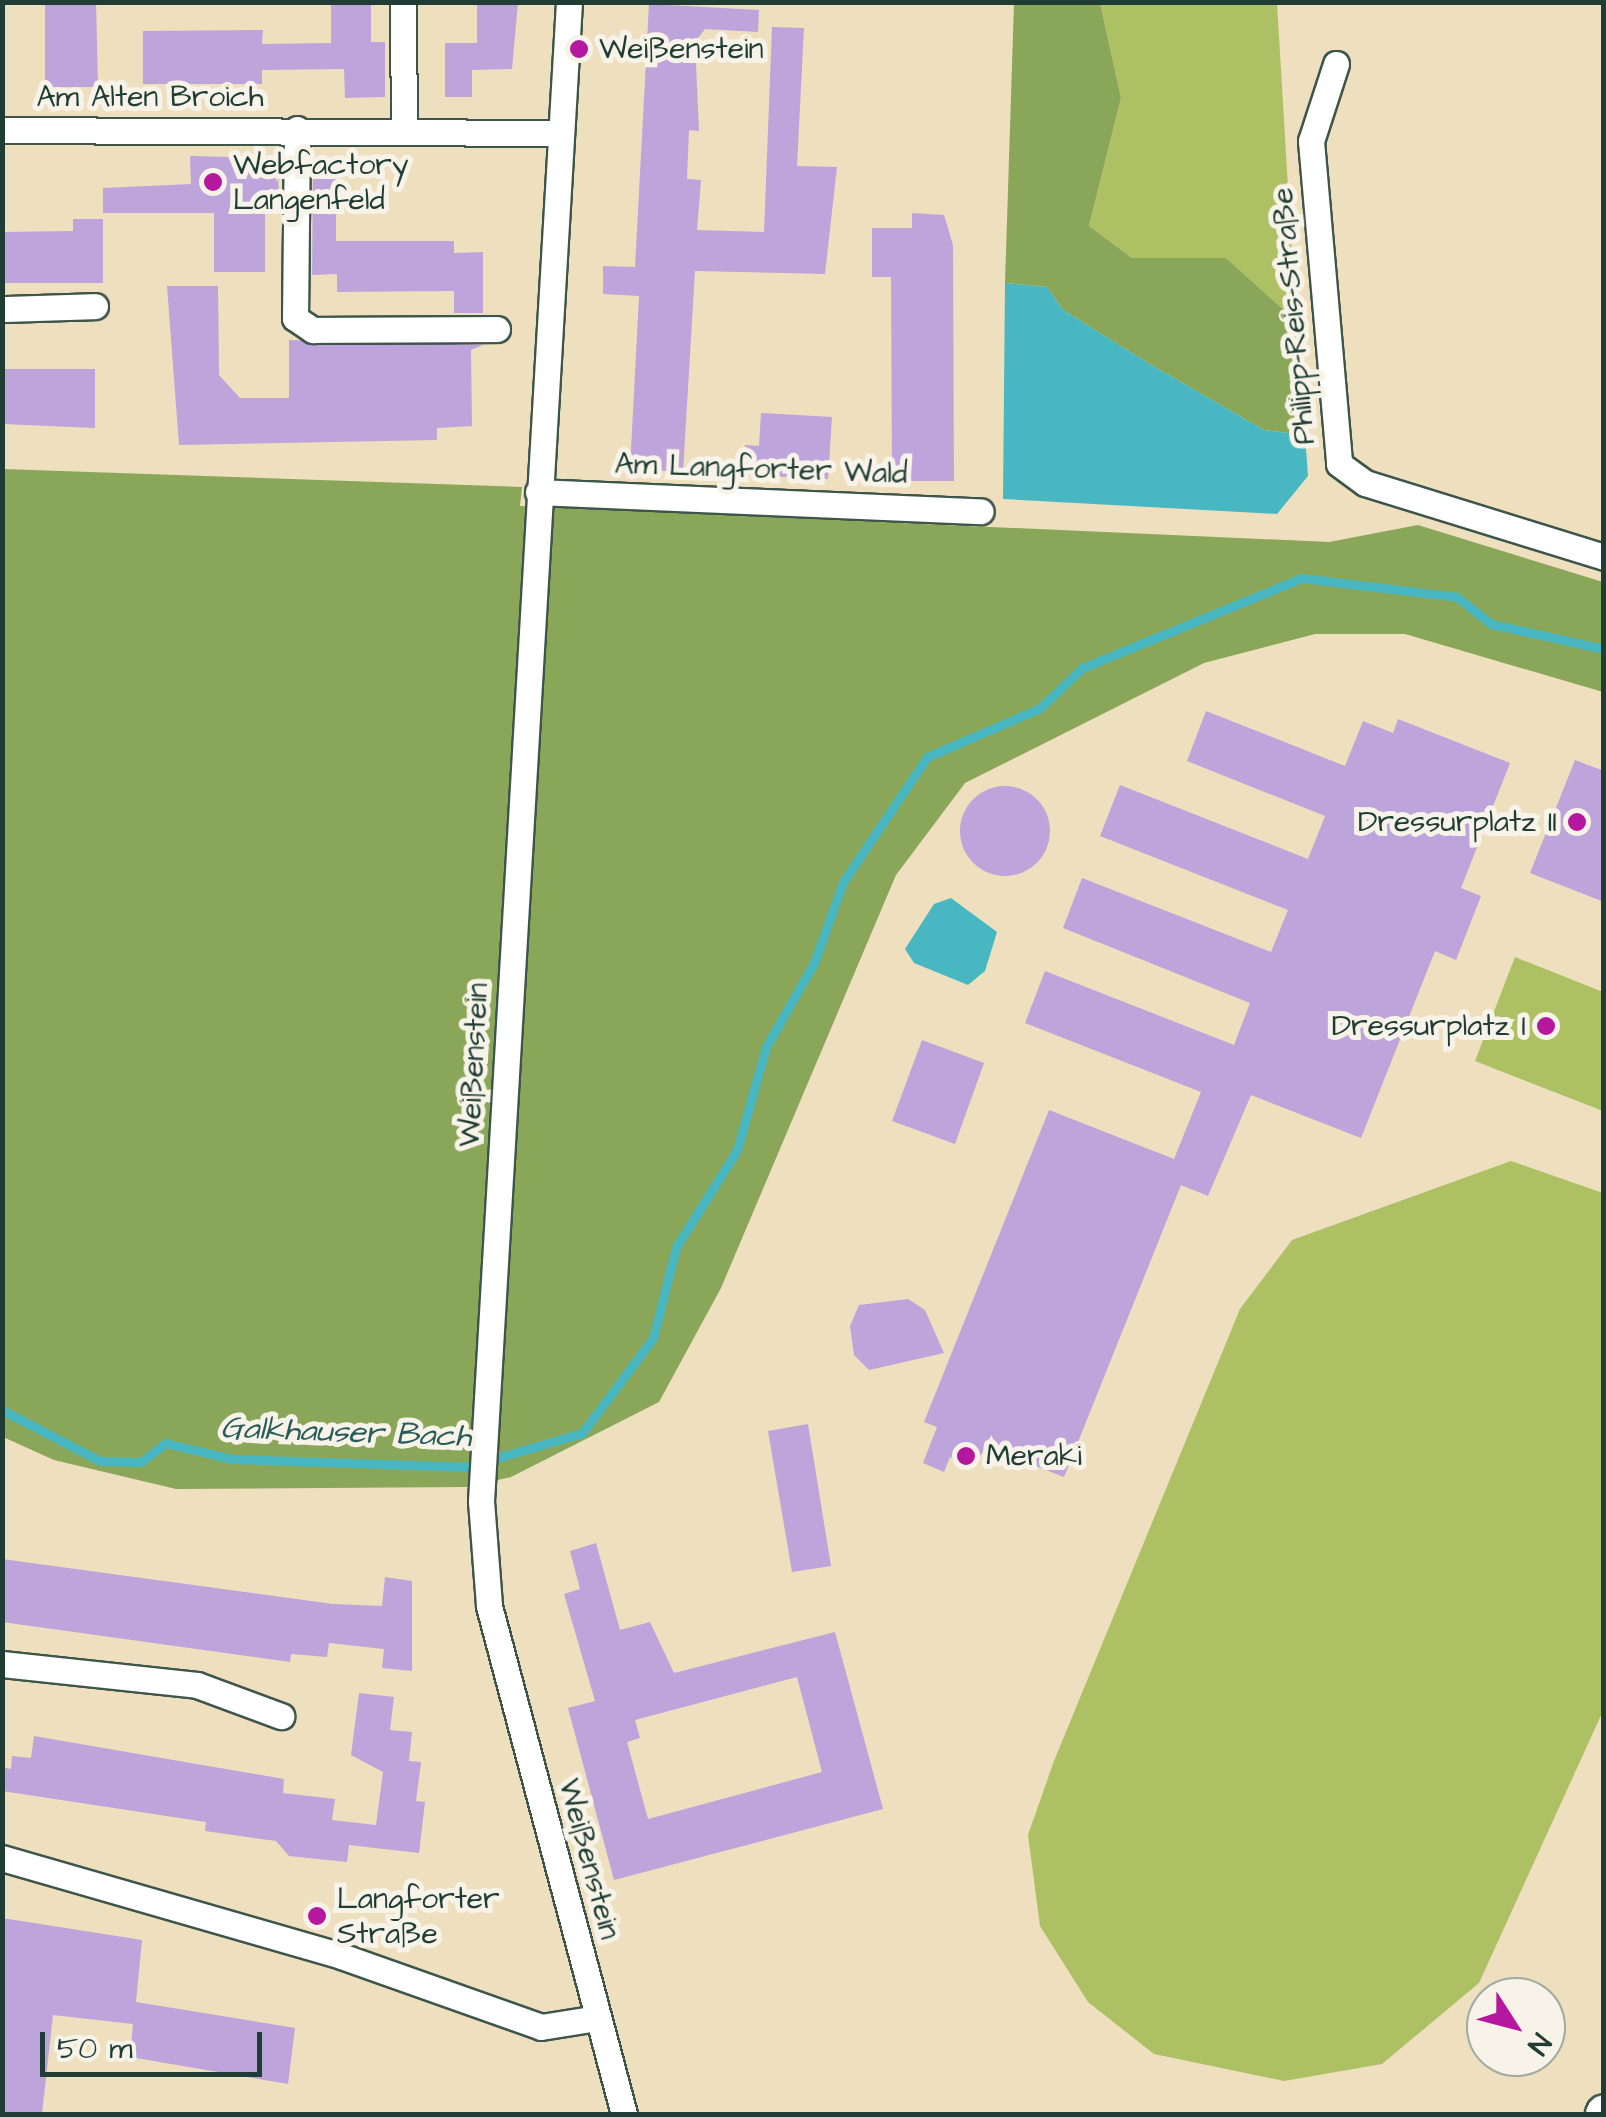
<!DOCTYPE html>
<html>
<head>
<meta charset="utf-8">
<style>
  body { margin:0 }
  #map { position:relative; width:1606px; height:2117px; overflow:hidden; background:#eedfbf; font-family:"Architects Daughter",sans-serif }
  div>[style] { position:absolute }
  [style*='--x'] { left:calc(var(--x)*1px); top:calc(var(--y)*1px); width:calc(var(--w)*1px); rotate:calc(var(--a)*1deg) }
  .green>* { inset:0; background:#adc063 }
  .forest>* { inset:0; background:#8aa659 }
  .water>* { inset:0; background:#48b7c2 }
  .stream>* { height:9px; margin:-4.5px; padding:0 4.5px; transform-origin:4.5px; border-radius:4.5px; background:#48b7c2 }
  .building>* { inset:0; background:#bda4da }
  .round { border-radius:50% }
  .roads { filter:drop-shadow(2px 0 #3e5549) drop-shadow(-2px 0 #3e5549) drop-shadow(0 2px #3e5549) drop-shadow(0 -2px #3e5549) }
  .street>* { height:25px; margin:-12.5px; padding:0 12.5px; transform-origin:12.5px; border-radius:12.5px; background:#fff }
  .secondary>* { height:35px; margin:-17.5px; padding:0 17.5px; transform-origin:17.5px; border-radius:17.5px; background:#fff }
  .dots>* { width:28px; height:28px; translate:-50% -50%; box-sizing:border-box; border:5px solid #f7f3e8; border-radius:50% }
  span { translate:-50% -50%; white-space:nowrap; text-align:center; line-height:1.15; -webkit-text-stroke:10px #f7f3e8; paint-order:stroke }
  .poi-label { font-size:30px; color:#1f3d34 }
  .left { translate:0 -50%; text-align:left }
  .right { translate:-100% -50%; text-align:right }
  .street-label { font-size:30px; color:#1f3d34 }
  .water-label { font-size:32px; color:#295c58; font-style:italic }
  .frame { position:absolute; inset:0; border:5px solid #1f3d34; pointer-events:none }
  .north { position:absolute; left:1466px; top:1977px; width:100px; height:100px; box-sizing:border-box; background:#f7f3e8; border:2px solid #a1aaa0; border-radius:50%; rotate:126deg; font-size:28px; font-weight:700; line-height:40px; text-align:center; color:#1f3d34 }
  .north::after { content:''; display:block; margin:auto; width:35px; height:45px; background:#b5179e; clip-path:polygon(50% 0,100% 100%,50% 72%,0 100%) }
  .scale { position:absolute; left:40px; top:2032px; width:222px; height:45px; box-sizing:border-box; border:5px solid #1f3d34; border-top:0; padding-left:12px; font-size:30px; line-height:35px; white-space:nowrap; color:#1f3d34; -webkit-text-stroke:8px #f7f3e8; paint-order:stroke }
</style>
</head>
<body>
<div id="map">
  <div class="green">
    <div style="clip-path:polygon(1100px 3px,1277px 3px,1296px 321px,1226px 258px,1132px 258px,1089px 226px,1121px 98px)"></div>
    <div style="clip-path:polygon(1515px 957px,1603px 992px,1603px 1111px,1475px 1061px)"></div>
    <div style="clip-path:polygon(1511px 1161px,1603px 1193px,1603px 1711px,1479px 1983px,1382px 2064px,1284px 2081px,1154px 2054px,1088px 2002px,1040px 1926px,1028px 1835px,1054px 1761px,1240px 1309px,1292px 1240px)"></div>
  </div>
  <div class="forest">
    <div style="clip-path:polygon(1014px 3px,1100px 3px,1121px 98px,1089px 226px,1132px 258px,1226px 258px,1296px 321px,1305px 435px,1264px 430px,1148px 363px,1063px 310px,1047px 287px,1005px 283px)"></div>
    <div style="clip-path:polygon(3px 469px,522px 487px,520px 506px,1329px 542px,1418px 525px,1603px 582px,1603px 692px,1405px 634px,1315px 634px,1204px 663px,965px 783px,896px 875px,721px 1288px,659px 1402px,511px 1477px,466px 1487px,176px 1489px,54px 1460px,3px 1437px)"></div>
  </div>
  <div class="water">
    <div style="clip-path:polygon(1005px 283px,1047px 287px,1063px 310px,1148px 363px,1264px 430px,1305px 435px,1308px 476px,1277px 514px,1003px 499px)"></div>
    <div style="clip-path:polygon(951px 898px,997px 932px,985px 971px,968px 985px,914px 963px,905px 949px,934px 904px)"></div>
  </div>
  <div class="stream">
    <div style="--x:2;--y:1410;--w:110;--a:27.5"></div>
    <div style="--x:100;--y:1461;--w:41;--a:1.4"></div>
    <div style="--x:141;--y:1462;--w:31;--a:-38"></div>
    <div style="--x:165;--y:1443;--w:68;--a:13.6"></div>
    <div style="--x:231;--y:1459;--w:235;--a:1.9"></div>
    <div style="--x:466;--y:1467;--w:121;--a:-16.3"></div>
    <div style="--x:582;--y:1433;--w:119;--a:-53.2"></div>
    <div style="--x:653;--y:1338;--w:94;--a:-75.8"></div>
    <div style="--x:676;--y:1247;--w:115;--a:-57.8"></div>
    <div style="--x:737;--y:1150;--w:107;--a:-74.3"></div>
    <div style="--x:766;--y:1047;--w:97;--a:-60.3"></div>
    <div style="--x:814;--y:963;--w:86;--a:-70.3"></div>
    <div style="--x:843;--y:882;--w:151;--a:-56.1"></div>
    <div style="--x:927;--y:757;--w:123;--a:-23.4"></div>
    <div style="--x:1040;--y:708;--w:58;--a:-43.6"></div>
    <div style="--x:1082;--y:668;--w:237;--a:-22.3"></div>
    <div style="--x:1301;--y:578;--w:157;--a:6.9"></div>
    <div style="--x:1457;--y:597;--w:43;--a:38.5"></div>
    <div style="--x:1491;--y:624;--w:116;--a:12.5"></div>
  </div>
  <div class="building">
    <div style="clip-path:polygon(45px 2px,96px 2px,98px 87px,45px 87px)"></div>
    <div style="clip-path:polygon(331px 2px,371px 2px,371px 42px,385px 42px,385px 97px,345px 98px,344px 69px,262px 70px,262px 84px,143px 84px,143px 31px,263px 30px,262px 44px,331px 43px)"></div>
    <div style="clip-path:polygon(477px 2px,518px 2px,512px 69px,472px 70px,472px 97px,445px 97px,445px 43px,477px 43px)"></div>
    <div style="clip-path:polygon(649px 4px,759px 10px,758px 32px,705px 29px,695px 42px,699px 131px,689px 130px,687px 179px,701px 180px,697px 230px,764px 232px,772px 27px,804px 28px,797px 166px,837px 167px,825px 274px,695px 271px,683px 472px,630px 469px,639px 296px,603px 294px,603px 266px,635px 267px)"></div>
    <div style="clip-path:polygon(190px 156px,277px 158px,280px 212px,265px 213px,265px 272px,214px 272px,214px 213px,103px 213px,103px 188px,191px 184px)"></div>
    <div style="clip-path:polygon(313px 167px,336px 167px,336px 241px,454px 241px,454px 253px,483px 252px,483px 313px,454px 313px,454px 291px,337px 292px,337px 274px,312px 275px)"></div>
    <div style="clip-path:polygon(912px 213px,944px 215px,953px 245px,954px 481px,892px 481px,891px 277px,872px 277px,872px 228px,912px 228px)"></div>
    <div style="clip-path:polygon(73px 219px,103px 219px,103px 283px,2px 283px,2px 232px,73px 231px)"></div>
    <div style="clip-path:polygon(167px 286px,218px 286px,219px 375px,240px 398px,289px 398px,289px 340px,483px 345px,471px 350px,472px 426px,437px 428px,437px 440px,179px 445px)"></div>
    <div style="clip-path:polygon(2px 369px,95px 369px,95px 428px,2px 424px)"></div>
    <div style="clip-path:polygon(761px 413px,832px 417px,828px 479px,744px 475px,745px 445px,759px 446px)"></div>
    <div style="clip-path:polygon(1206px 711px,1345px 766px,1363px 721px,1393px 733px,1398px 719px,1510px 763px,1461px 888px,1481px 896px,1456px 960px,1435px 951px,1361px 1138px,1251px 1095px,1208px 1196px,1181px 1185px,1064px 1477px,987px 1447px,972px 1465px,950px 1457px,944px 1472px,923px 1463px,937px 1427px,924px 1422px,1049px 1110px,1174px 1159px,1201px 1092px,1025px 1023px,1045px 971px,1234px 1045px,1250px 1003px,1063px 928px,1082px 878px,1271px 952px,1288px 910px,1100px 836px,1120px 785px,1308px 859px,1325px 816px,1187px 761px)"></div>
    <div style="clip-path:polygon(1575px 760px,1604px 771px,1604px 902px,1530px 873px)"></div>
    <div class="round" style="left:960px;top:786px;width:90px;height:90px"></div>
    <div style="clip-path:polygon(922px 1040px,984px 1063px,955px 1144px,892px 1121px)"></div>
    <div style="clip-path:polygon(908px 1299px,925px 1310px,944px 1353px,869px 1370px,854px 1355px,850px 1326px,859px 1305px)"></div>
    <div style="clip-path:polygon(808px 1424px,831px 1566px,792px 1572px,768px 1431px)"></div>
    <div style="clip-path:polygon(evenodd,596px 1543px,620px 1630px,650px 1622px,674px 1673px,835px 1632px,883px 1809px,614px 1880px,568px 1708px,595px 1701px,564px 1594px,580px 1589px,570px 1551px,596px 1543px,797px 1677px,822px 1772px,648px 1819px,627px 1742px,640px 1738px,635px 1720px,797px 1677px)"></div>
    <div style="clip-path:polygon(2px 1559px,333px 1604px,382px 1606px,385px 1577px,412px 1581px,412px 1671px,382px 1668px,384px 1649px,329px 1643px,327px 1657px,291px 1654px,290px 1662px,2px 1622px)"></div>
    <div style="clip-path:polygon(359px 1693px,394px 1697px,390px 1730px,412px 1732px,409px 1761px,421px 1762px,416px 1801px,425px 1802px,419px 1853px,349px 1845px,347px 1862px,289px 1856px,276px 1841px,205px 1831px,206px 1822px,2px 1791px,2px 1767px,11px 1769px,12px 1756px,31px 1758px,34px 1736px,284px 1779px,283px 1793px,335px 1799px,332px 1820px,376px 1825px,383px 1772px,351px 1755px)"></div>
    <div style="clip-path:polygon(2px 1918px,142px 1940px,136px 2002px,295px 2028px,288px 2084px,130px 2057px,133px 2024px,53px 2015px,42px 2114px,2px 2114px)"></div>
  </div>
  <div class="roads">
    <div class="street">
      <div style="--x:403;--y:2;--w:129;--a:89.6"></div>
      <div style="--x:569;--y:2;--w:1502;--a:93.36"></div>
      <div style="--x:481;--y:1501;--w:105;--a:85.6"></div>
      <div style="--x:489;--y:1606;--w:526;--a:75.12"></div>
      <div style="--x:1336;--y:64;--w:81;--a:108"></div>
      <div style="--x:1311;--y:141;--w:324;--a:85"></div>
      <div style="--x:1339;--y:464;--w:32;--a:36"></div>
      <div style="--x:1365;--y:483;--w:250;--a:17.2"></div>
      <div style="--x:297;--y:129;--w:189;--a:90.6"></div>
      <div style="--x:295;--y:318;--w:22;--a:34"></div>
      <div style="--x:313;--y:330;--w:184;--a:-0.3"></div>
      <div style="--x:2;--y:130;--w:559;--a:0.31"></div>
      <div style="--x:2;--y:309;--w:93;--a:-1.8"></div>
      <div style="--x:538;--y:492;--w:443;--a:2.5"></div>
      <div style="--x:2;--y:1664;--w:196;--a:6.1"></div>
      <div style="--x:197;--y:1685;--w:90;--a:20.3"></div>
      <div style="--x:2;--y:1858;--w:353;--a:16.1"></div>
      <div style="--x:341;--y:1956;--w:212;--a:19.5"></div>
      <div style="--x:541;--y:2027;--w:57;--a:-9.1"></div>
    </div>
    <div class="secondary">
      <div style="--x:1603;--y:2114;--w:2;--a:-63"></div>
    </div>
  </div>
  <div class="dots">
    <div style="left:579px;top:49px;background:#b5179e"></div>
    <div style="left:213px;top:182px;background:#b5179e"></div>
    <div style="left:1577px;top:822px;background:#b5179e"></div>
    <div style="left:1546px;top:1026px;background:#b5179e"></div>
    <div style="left:966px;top:1456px;background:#b5179e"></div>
    <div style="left:317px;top:1916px;background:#b5179e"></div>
  </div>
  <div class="poi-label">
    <span class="left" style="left:599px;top:49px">Weißenstein</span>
    <span class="left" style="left:233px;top:182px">Webfactory<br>Langenfeld</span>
    <span class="right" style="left:1557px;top:822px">Dressurplatz II</span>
    <span class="right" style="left:1526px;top:1026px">Dressurplatz I</span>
    <span class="left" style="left:986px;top:1456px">Meraki</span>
    <span class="left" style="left:337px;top:1916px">Langforter<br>Straße</span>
  </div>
  <div class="street-label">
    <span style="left:150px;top:97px">Am Alten Broich</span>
    <span style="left:1294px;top:316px;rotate:-95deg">Philipp-Reis-Straße</span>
    <span style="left:761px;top:469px;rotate:2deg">Am Langforter Wald</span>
    <span style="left:474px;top:1065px;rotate:-87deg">Weißenstein</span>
    <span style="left:589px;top:1859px;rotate:75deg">Weißenstein</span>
  </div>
  <div class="water-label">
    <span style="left:346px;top:1433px;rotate:2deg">Galkhauser Bach</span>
  </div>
  <div class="frame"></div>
  <div class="north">N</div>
  <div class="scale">50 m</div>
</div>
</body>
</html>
